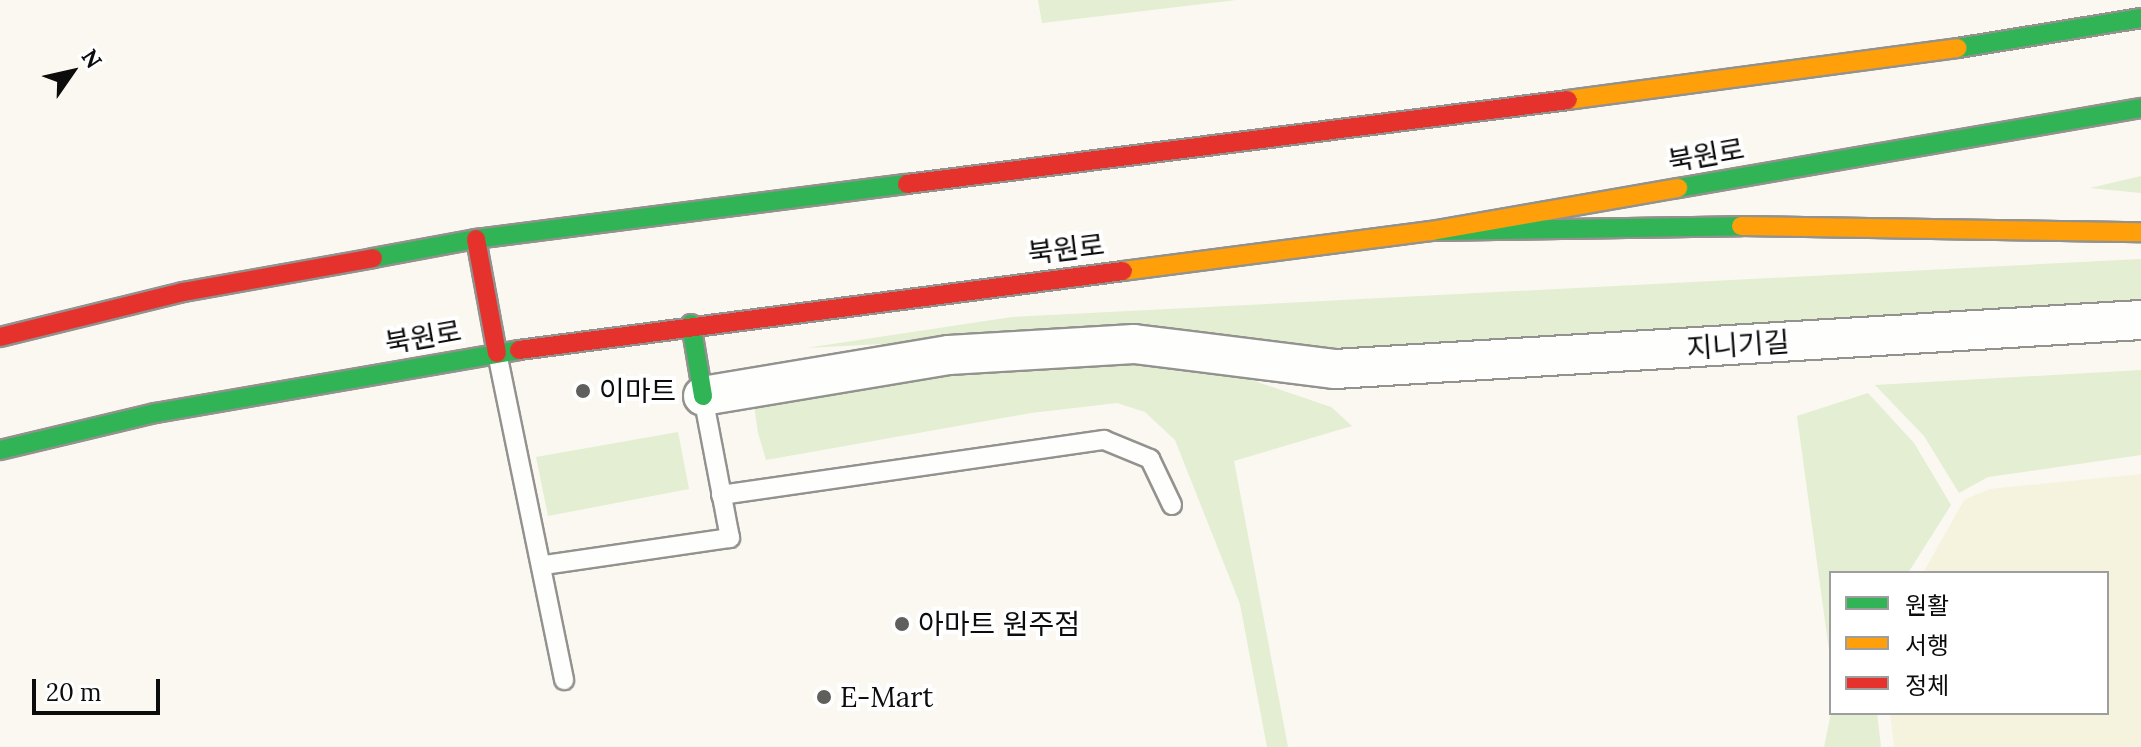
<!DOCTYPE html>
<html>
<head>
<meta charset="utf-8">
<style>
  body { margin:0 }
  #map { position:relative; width:2141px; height:747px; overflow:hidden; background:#faf8f0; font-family:Lora,"Noto Sans KR",serif }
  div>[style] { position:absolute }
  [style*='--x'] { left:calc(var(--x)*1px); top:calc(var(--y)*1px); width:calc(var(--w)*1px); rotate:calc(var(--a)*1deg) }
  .farmland>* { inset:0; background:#f5f3de }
  .green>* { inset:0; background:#e3eed2 }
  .roads { filter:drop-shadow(2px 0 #93928f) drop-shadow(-2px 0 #93928f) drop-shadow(0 2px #93928f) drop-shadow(0 -2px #93928f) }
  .lane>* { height:18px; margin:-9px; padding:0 9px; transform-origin:9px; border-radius:9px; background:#fefefd }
  .street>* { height:38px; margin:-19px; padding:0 19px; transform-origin:19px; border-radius:19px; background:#fefefd }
  .fast>* { height:18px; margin:-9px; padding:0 9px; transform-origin:9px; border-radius:9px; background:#30b455 }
  .slow>* { height:18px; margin:-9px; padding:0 9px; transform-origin:9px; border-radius:9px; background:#ff9f0a }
  .jam>* { height:18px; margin:-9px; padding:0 9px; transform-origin:9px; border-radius:9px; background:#e5322d }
  .dots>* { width:22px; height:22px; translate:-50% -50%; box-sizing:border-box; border:4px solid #fff; border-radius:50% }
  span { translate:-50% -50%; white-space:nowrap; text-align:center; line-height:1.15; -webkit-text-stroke:8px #fff; paint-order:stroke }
  .street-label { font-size:28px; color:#0c0c0c }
  .poi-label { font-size:28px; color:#0c0c0c }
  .left { translate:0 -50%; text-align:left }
  .legend { position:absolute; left:1829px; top:571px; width:280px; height:144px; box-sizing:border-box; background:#fff; border:2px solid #9e9e9e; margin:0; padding:10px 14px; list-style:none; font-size:24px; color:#0c0c0c }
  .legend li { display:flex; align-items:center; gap:16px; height:40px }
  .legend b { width:40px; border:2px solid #9e9e9e }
  .north { position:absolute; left:32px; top:32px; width:80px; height:80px; -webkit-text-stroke:6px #fff; paint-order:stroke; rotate:56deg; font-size:22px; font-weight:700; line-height:32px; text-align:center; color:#0c0c0c }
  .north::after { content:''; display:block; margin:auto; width:28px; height:36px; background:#0c0c0c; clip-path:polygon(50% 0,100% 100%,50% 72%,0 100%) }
  .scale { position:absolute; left:32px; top:679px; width:128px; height:36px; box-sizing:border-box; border:4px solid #0c0c0c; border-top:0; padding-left:10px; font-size:24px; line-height:28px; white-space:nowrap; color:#0c0c0c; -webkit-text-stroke:6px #fff; paint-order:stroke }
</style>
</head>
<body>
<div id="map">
  <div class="farmland">
    <div style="clip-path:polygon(2141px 474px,2141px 747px,1894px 747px,1890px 713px,2107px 713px,2107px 573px,1923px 573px,1964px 500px,1989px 489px)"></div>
  </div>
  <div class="green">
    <div style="clip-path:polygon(1038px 0,1236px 0,1042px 23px)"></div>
    <div style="clip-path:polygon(2141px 176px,2141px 193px,2090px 188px)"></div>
    <div style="clip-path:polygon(2141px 259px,2141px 304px,1345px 355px,1014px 337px,806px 348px,1012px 317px)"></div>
    <div style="clip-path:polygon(1137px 357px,1237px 375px,1331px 407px,1352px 426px,1234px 461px,1288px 747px,1267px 747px,1240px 604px,1175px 440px,1145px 412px,1117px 403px,1031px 413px,766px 460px,758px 433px,754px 405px,996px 365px)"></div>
    <div style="clip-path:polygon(2141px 370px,2141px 455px,1988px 477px,1959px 493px,1924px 436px,1875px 385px)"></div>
    <div style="clip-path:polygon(1868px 393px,1914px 443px,1951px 505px,1908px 573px,1831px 573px,1831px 665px,1797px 416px)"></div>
    <div style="clip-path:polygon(678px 432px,689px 489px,548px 516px,536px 457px)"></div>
    <div style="clip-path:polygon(1831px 713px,1877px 713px,1881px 747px,1824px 747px)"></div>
  </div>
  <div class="roads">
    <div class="lane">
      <div style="--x:497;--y:353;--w:334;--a:78.4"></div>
      <div style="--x:721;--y:495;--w:387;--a:-8.2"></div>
      <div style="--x:1104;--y:440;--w:50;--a:22.4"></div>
      <div style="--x:1150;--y:459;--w:51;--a:64.4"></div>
      <div style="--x:544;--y:565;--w:188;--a:-8.3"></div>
      <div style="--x:730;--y:538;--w:145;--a:-100.8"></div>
    </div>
    <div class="street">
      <div style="--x:703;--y:396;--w:249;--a:-9.5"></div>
      <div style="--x:949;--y:355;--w:185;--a:-3.4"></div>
      <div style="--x:1134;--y:344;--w:203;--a:7.1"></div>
      <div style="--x:1335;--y:369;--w:807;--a:-3.48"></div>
    </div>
    <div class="fast">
      <div style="--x:1958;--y:48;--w:185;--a:-9.3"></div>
      <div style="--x:1678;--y:188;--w:470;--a:-9.8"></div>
      <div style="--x:1431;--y:231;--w:310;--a:-0.9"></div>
      <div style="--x:373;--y:258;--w:105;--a:-10.5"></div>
      <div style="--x:476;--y:239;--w:434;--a:-7.3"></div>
      <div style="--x:691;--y:324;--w:73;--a:80.5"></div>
      <div style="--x:0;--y:450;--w:159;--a:-13.4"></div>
      <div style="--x:155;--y:413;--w:369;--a:-9.8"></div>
    </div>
    <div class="slow">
      <div style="--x:1568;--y:100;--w:393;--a:-7.6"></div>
      <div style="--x:1741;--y:226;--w:400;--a:0.9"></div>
      <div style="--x:1123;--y:271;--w:311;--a:-7.4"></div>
      <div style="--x:1431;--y:231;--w:251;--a:-9.9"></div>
    </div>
    <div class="jam">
      <div style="--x:907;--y:184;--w:666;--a:-7.24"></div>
      <div style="--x:476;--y:239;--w:116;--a:79.6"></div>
      <div style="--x:0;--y:337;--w:188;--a:-13.8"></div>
      <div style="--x:183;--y:292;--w:193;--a:-10.1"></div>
      <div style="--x:519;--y:350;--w:609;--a:-7.45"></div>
    </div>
  </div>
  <div class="dots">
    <div style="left:583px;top:391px;background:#5f5f5c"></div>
    <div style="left:902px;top:624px;background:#5f5f5c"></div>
    <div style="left:824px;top:697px;background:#5f5f5c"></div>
  </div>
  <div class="street-label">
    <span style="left:1706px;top:155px;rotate:-10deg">북원로</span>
    <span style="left:1066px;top:249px;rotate:-7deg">북원로</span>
    <span style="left:423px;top:337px;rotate:-10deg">북원로</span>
    <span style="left:1738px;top:345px;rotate:-4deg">지니기길</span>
  </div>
  <div class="poi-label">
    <span class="left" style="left:599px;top:391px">이마트</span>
    <span class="left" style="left:918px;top:624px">아마트 원주점</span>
    <span class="left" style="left:840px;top:697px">E-Mart</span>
  </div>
  <ul class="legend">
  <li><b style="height:10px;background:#30b455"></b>원활</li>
  <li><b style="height:10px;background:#ff9f0a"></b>서행</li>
  <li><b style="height:10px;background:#e5322d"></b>정체</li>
  </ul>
  <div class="north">N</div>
  <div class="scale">20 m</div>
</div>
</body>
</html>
